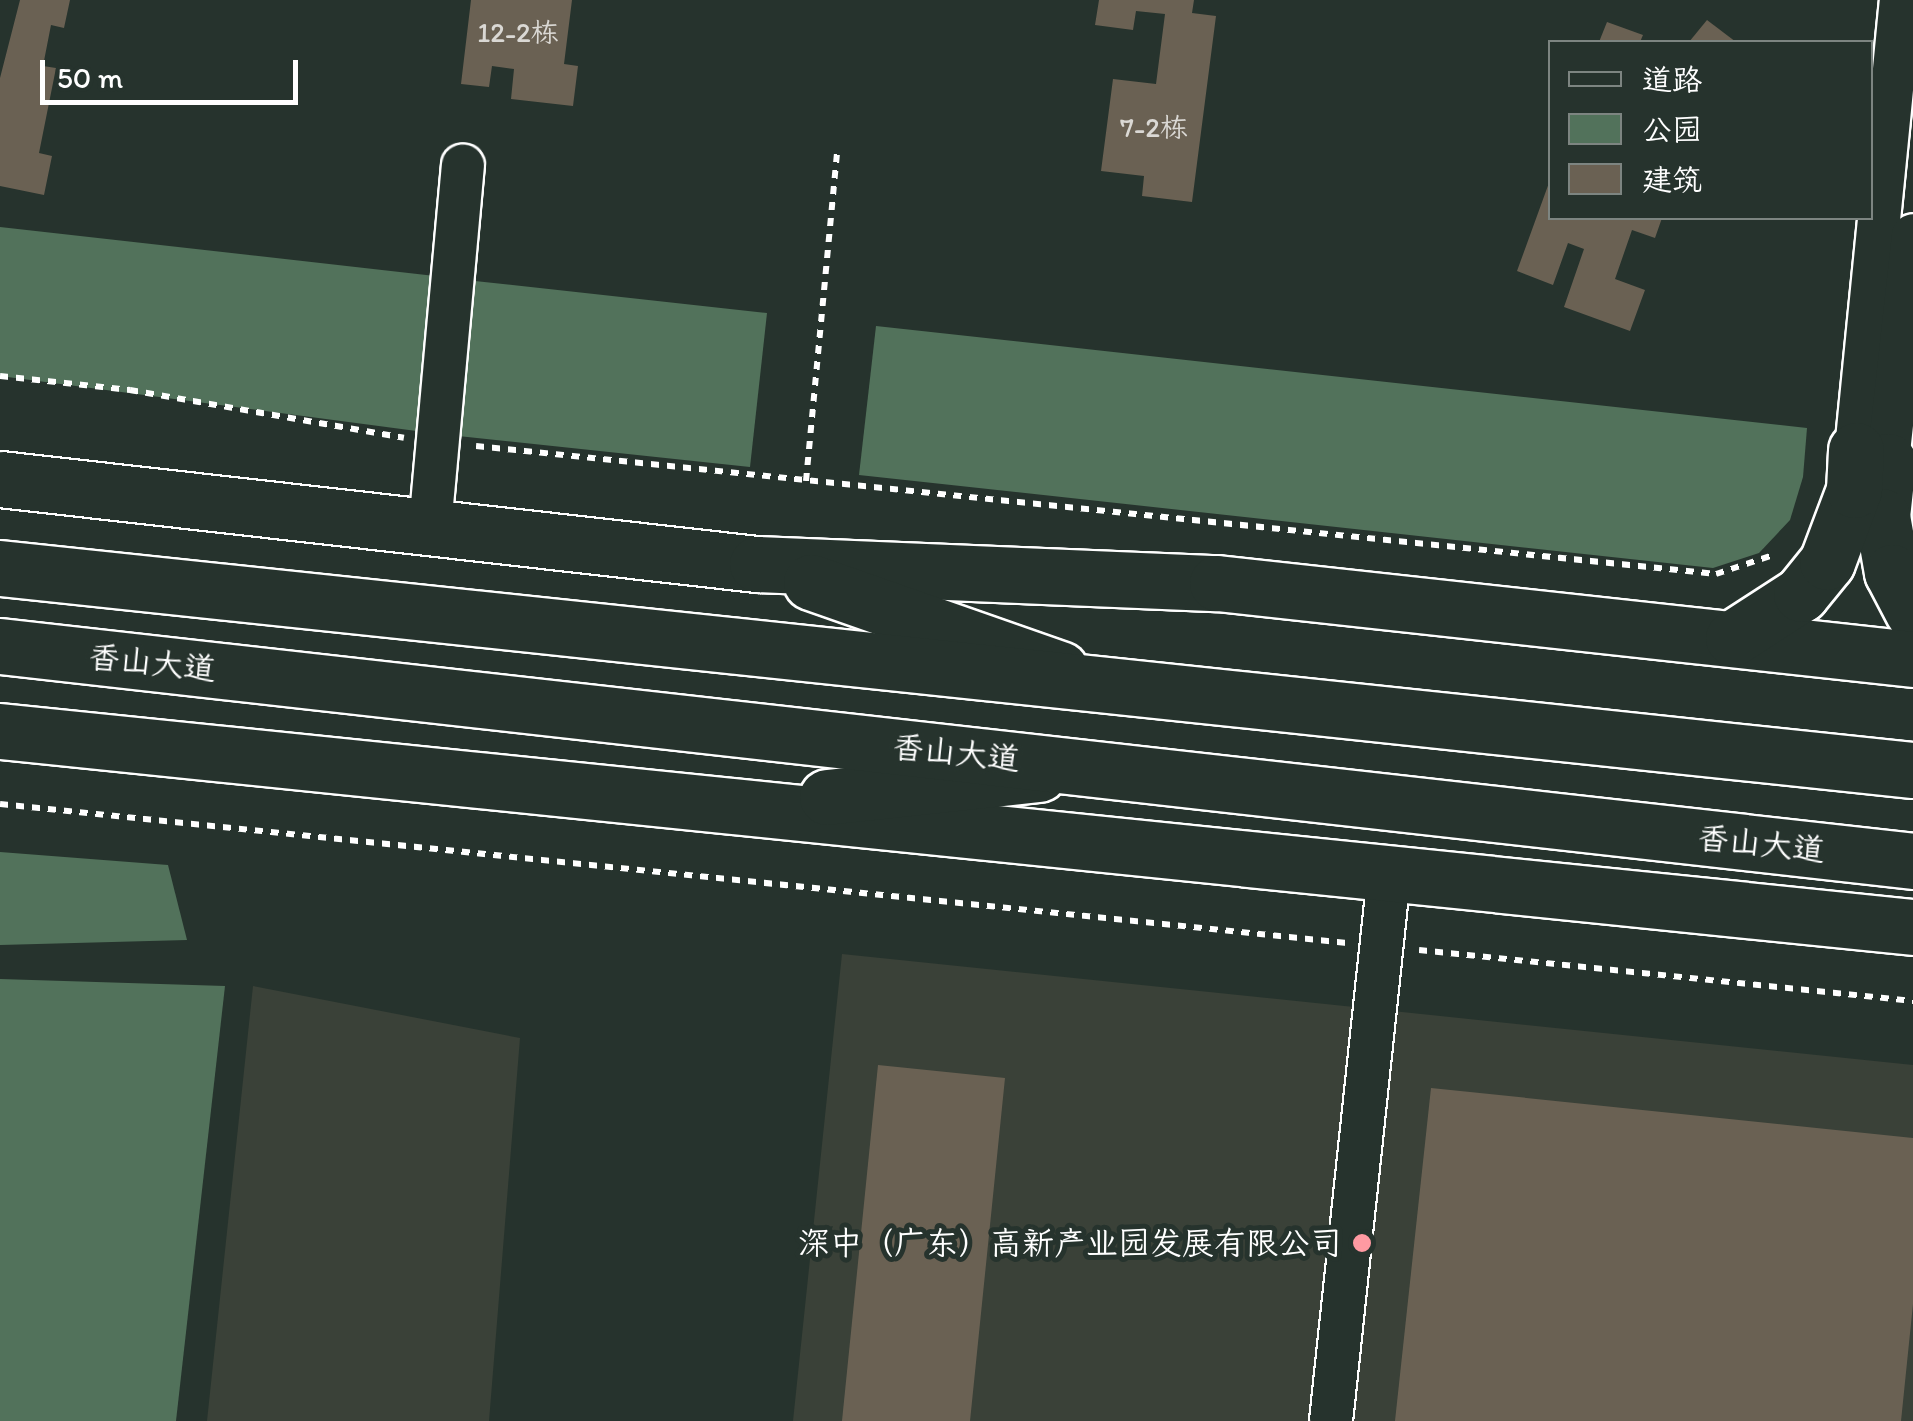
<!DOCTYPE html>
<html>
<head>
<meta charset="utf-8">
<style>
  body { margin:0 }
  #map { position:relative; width:1913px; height:1421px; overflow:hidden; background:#26332d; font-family:Itim,"LXGW WenKai TC",sans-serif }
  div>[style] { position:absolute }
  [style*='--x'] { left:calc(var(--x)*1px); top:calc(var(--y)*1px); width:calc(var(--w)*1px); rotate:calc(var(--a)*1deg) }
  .built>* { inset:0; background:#3a4138 }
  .green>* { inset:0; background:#52725b }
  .building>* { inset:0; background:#6a6153 }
  .path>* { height:6px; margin-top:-3px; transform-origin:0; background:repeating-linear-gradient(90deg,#fff 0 8px,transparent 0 16px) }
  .roads { filter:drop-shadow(2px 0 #fff) drop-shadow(-2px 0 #fff) drop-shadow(0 2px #fff) drop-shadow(0 -2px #fff) }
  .minor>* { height:42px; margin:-21px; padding:0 21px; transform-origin:21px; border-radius:21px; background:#26332d }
  .major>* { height:55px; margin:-27.5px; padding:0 27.5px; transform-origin:27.5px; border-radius:27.5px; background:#26332d }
  .highway>* { height:55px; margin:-27.5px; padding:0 27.5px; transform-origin:27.5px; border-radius:27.5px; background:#26332d }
  .dots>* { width:28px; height:28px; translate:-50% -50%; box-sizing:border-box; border:5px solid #26332d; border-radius:50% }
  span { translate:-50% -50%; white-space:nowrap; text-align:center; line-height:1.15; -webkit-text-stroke:10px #26332d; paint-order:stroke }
  .number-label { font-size:28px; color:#dad8d4 }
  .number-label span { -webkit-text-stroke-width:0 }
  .street-label { font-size:32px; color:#fff }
  .poi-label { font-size:32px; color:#fff }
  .right { translate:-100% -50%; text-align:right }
  .legend { position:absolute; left:1548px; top:40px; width:325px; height:180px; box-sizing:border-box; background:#26332d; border:2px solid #7d8581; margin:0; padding:12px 18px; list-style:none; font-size:30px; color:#fff }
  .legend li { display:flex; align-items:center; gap:20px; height:50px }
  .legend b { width:50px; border:2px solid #7d8581 }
  .scale { position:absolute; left:40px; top:60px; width:258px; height:45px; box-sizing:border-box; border:5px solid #fff; border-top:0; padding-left:12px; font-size:30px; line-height:35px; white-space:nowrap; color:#fff; -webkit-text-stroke:8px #26332d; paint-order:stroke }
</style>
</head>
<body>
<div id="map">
  <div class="built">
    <div style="clip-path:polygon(842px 954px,1913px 1065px,1913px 1421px,793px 1421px)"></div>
    <div style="clip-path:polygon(253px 986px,520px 1038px,489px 1421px,207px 1421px)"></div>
  </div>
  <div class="green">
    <div style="clip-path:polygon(0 227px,435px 276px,424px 432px,0 376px)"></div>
    <div style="clip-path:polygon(475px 281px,767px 313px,750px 467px,458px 436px)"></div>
    <div style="clip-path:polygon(876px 326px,1807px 428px,1803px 477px,1790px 520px,1759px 553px,1713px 568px,859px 475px)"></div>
    <div style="clip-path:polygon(0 852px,168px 865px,187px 940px,0 945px)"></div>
    <div style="clip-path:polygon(0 979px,225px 986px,176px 1421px,0 1421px)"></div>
  </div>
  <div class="building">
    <div style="clip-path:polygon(20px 0,70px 0,64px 28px,51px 25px,43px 66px,56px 68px,39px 153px,52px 156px,44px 195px,0 186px,0 78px)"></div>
    <div style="clip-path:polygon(471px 0,572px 0,564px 64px,578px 66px,573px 106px,511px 99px,514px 69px,492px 66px,489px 87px,461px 84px)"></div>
    <div style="clip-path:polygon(1099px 0,1194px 0,1192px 13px,1216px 16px,1192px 202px,1142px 196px,1144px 176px,1101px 171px,1113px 79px,1156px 84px,1165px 14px,1136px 11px,1133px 30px,1095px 25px)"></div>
    <div style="clip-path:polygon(1707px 20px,1736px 42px,1689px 42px)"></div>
    <div style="clip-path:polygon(1607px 22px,1643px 35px,1640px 42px,1599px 42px)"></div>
    <div style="clip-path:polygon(1550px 180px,1550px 218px,1662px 218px,1655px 238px,1632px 230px,1615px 279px,1645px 290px,1630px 331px,1564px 307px,1584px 249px,1568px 243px,1553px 285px,1517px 271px)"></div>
    <div style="clip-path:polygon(878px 1065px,1005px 1078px,970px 1421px,842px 1421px)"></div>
    <div style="clip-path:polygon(1431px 1088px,1913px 1138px,1913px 1304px,1901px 1421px,1395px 1421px)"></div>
  </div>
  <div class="path">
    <div style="--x:0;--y:376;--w:131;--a:6.1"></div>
    <div style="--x:130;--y:390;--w:278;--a:9.9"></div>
    <div style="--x:476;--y:446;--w:1247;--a:5.89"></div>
    <div style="--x:1716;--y:574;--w:60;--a:-18.4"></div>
    <div style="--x:806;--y:481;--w:329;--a:-84.6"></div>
    <div style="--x:0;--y:804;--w:1354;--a:5.89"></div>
    <div style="--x:1419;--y:950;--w:497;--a:5.9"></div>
  </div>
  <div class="roads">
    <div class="minor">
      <div style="--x:1856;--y:450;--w:452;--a:-84.3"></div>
      <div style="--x:1888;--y:461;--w:227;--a:-83.7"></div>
      <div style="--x:430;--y:527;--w:363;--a:-84.8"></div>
      <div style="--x:1331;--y:1421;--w:548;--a:-83.93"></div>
    </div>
    <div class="major">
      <div style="--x:1888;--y:461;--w:55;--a:96.2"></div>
      <div style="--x:1882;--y:516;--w:57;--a:79.9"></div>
      <div style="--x:1892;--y:572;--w:45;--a:62.3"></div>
      <div style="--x:0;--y:479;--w:762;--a:6.41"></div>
      <div style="--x:757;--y:564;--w:460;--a:2.4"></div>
      <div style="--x:1217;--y:583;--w:700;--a:6.23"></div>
      <div style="--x:811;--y:582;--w:264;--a:19.3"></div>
      <div style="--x:1733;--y:638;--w:81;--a:-32.9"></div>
      <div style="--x:1801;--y:594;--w:41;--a:-50.9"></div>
      <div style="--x:1827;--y:562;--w:77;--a:-69.4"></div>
      <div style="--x:1854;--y:490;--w:40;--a:-87.1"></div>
      <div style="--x:0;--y:731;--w:1923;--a:5.85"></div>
      <div style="--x:827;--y:797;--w:213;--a:-6.2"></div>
    </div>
    <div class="highway">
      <div style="--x:0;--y:568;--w:1924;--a:6.03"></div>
      <div style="--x:0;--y:646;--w:1925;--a:6.41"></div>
    </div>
  </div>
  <div class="dots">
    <div style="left:1362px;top:1243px;background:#ff9aa2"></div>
  </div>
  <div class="number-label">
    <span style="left:518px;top:32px">12-2栋</span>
    <span style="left:1154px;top:127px">7-2栋</span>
  </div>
  <div class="street-label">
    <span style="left:152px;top:663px;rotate:6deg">香山大道</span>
    <span style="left:956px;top:753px;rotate:6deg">香山大道</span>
    <span style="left:1761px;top:844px;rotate:6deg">香山大道</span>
  </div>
  <div class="poi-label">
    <span class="right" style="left:1342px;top:1243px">深中（广东）高新产业园发展有限公司</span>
  </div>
  <ul class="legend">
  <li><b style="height:12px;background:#26332d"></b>道路</li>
  <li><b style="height:28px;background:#52725b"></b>公园</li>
  <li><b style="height:28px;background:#6a6153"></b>建筑</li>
  </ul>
  <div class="scale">50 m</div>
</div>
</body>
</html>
